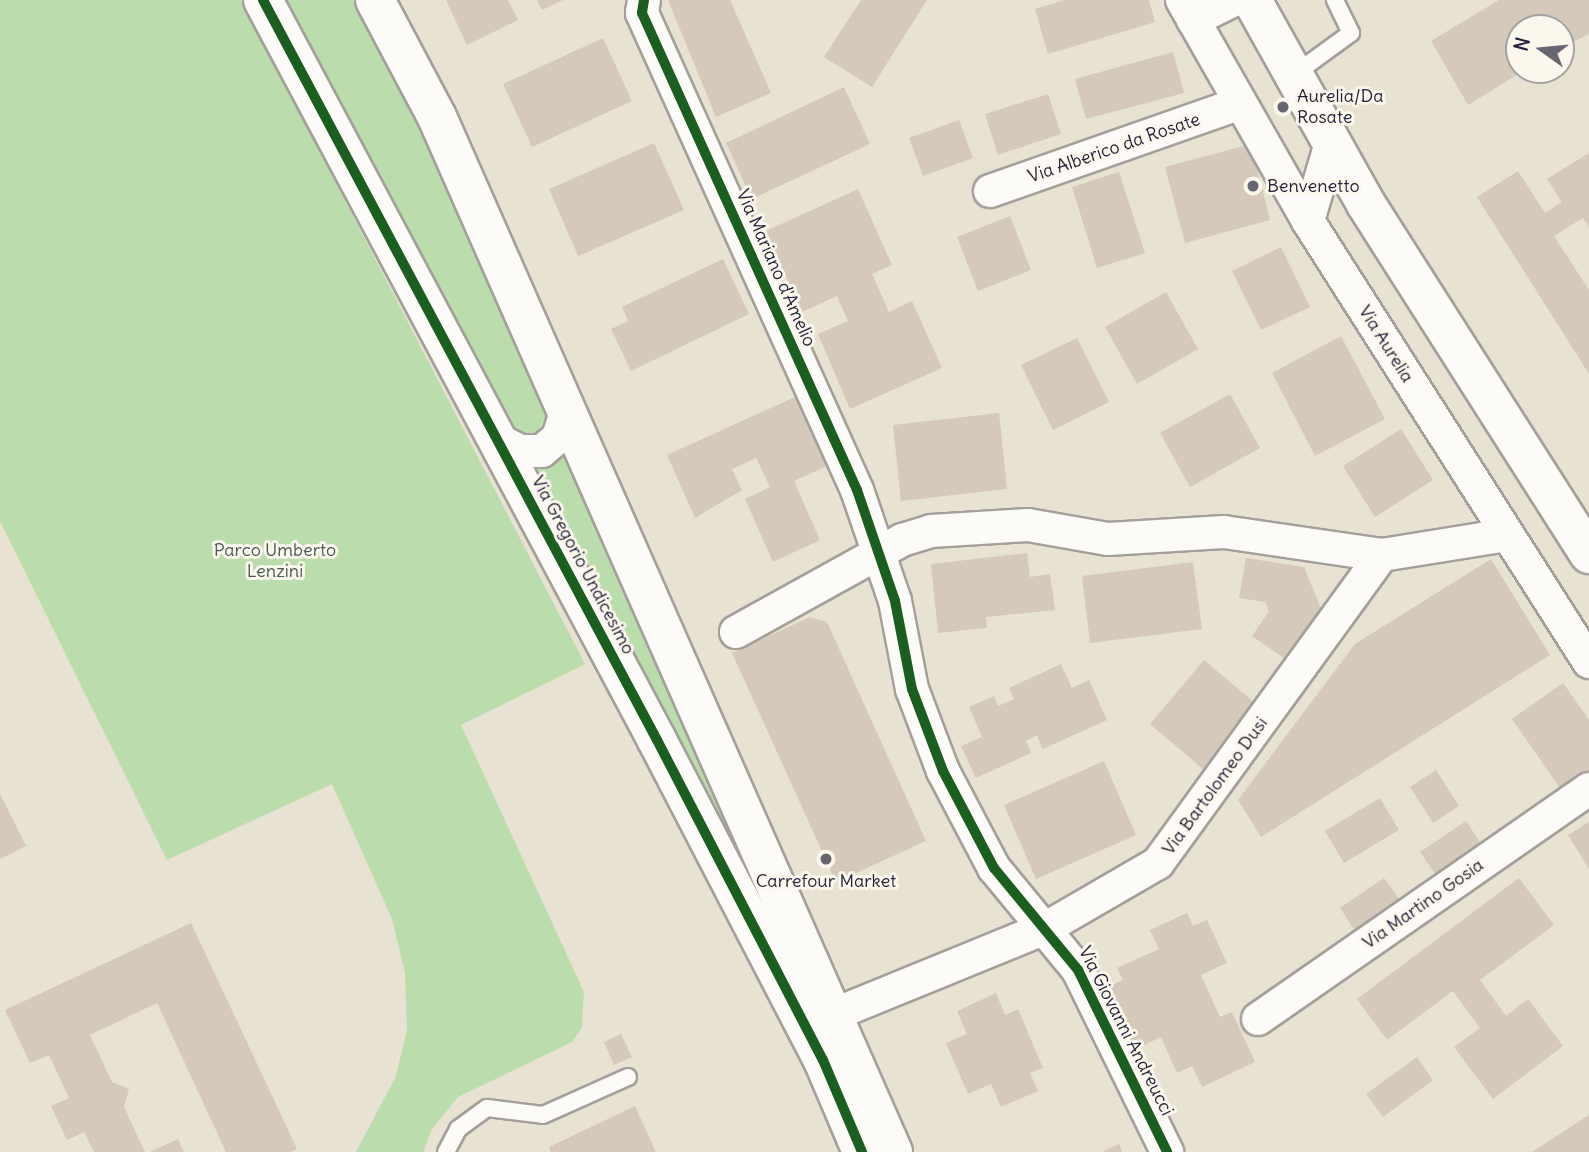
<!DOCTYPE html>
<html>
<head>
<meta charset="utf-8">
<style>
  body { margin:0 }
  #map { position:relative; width:1589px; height:1152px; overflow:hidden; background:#e8e2d3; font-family:Delius,sans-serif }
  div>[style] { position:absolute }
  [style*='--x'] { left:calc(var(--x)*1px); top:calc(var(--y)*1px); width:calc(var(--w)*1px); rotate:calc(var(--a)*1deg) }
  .green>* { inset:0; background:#bbdcad }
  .building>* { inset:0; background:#d4c9ba }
  .roads { filter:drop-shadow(2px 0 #a39f9a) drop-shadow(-2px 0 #a39f9a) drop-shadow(0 2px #a39f9a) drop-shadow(0 -2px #a39f9a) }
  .service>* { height:16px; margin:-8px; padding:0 8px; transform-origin:8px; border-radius:8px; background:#fcfbf8 }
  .minor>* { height:32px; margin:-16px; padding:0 16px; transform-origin:16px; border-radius:16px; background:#fcfbf8 }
  .tertiary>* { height:38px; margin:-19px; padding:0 19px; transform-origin:19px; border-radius:19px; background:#fcfbf8 }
  .primary>* { height:38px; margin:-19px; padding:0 19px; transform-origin:19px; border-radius:19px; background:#fcfbf8 }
  .cycleway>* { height:10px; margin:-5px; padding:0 5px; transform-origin:5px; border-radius:5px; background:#1b5e20 }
  .dots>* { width:19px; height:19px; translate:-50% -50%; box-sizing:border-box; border:4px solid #fbf7ec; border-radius:50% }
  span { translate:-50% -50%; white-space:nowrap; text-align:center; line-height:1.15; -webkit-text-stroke:6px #fbf7ec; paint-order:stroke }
  .poi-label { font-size:18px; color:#22223b }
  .left { translate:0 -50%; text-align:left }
  .street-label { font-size:18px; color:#22223b }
  .park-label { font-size:18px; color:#455954 }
  .north { position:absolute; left:1505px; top:14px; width:70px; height:70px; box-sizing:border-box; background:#fbf7ec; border:2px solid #a4a2a5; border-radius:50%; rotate:285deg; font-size:19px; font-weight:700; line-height:28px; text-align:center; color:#22223b }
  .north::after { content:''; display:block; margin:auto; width:24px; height:32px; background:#676570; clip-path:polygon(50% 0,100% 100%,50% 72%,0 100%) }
</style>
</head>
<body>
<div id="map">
  <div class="green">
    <div style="clip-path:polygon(0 0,241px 0,585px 664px,461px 725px,584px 992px,582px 1027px,572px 1042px,458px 1097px,432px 1129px,423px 1152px,356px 1152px,396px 1076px,407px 1029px,405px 973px,392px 919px,332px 784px,167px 860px,0 521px)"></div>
    <div style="clip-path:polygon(279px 0,359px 0,378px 31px,551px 409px,536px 433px,512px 433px)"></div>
    <div style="clip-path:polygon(570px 451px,836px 1052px,528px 472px,552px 466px)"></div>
  </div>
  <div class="building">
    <div style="clip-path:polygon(446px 0,508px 0,518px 20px,467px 45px)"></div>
    <div style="clip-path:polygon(537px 0,563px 0,542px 10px)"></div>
    <div style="clip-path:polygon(668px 0,730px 0,771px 93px,716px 117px)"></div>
    <div style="clip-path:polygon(861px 0,927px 0,872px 87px,824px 57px)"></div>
    <div style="clip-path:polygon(1065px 0,1149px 0,1155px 22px,1048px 54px,1035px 9px)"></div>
    <div style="clip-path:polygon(1499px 0,1589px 0,1589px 34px,1561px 48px,1561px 28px,1519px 28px,1519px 70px,1525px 70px,1468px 105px,1431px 41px)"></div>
    <div style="clip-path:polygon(603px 38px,632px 101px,532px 147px,503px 84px)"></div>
    <div style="clip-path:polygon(1173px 52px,1184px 93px,1086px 119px,1075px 79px)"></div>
    <div style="clip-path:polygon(844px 87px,870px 144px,752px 199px,726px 143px)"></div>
    <div style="clip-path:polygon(1048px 94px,1061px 134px,998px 155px,985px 114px)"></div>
    <div style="clip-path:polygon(959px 120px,973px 158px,923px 176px,909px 138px)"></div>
    <div style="clip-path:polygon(654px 143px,684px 210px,578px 256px,549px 189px)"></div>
    <div style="clip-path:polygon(1251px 144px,1270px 220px,1185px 243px,1165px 167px)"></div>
    <div style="clip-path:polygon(1589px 153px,1589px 227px,1583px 218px,1554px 236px,1589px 290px,1589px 374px,1477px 197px,1518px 171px,1545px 213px,1562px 202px,1547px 179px)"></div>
    <div style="clip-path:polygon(1119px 172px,1145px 253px,1097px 268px,1072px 187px)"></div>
    <div style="clip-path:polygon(858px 189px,892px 265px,872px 274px,889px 312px,912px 301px,942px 368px,850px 409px,818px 334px,848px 321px,837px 296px,802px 312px,766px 231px)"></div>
    <div style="clip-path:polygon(1010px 216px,1031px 270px,978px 291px,957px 237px)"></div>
    <div style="clip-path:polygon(1281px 247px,1310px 307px,1261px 330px,1232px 271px)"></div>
    <div style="clip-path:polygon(723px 259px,749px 314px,631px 371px,611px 329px,628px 321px,622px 307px)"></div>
    <div style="clip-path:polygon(1166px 292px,1198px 349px,1137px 384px,1105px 327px)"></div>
    <div style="clip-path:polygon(1341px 336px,1385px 419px,1315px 456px,1272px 373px)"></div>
    <div style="clip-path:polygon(1077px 338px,1109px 402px,1053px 430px,1021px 365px)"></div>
    <div style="clip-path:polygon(1230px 394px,1260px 448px,1190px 487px,1160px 433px)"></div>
    <div style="clip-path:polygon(797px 396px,829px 465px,794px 481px,820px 540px,773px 562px,745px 499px,770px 487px,756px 458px,732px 469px,742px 490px,695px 518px,667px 455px)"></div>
    <div style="clip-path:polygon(999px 413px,1007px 489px,901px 501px,893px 425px)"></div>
    <div style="clip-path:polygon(1401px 429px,1433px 480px,1375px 517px,1343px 466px)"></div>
    <div style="clip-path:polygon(1027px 553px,1030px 577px,1050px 574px,1055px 610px,986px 617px,987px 628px,938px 633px,931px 564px)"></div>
    <div style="clip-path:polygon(1246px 558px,1304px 567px,1324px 616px,1291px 663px,1252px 636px,1269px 611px,1265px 602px,1239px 598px)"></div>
    <div style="clip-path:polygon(1491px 559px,1550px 655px,1261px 837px,1238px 800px,1355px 644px)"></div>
    <div style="clip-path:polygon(1193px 562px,1202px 629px,1090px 643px,1082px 576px)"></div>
    <div style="clip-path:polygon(810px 617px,827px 622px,926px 841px,836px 882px,732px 653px)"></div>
    <div style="clip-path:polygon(1204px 660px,1257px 705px,1203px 769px,1150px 724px)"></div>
    <div style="clip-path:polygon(1061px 664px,1072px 688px,1089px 680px,1107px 720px,1043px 749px,1037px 735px,1026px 741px,1031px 753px,976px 778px,961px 746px,982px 737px,969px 707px,994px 696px,998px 706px,1014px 699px,1009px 688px)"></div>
    <div style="clip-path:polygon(1563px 683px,1589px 720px,1589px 773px,1562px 791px,1512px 719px)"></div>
    <div style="clip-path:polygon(1104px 761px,1136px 835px,1036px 879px,1004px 805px)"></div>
    <div style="clip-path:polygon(1436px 770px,1459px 806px,1433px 823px,1410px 787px)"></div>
    <div style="clip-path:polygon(0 794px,26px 846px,0 859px)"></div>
    <div style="clip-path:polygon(1380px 798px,1399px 830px,1344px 863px,1325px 831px)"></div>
    <div style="clip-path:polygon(1466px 821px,1486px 851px,1440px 881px,1420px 852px)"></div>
    <div style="clip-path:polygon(1589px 822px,1589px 869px,1568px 835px)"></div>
    <div style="clip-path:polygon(1384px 878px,1402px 903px,1357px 934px,1340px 908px)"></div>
    <div style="clip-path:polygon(1519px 878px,1554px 925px,1480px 980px,1506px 1016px,1528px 999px,1563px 1046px,1493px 1099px,1454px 1047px,1480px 1028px,1453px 991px,1387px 1040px,1357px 999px)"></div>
    <div style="clip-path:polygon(1187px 913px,1193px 926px,1207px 920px,1227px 963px,1201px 975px,1220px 1017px,1232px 1012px,1255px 1062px,1202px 1087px,1192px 1066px,1177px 1073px,1161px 1037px,1134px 1050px,1105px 988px,1123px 980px,1117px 968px,1159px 949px,1150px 930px)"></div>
    <div style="clip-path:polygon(191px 923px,297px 1149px,291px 1152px,226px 1152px,157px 1003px,90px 1035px,112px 1082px,129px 1089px,124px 1107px,145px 1152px,94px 1152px,84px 1132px,67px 1140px,51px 1106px,69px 1098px,49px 1055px,30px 1063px,5px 1010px)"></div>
    <div style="clip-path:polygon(996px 993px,1005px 1015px,1018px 1009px,1043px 1068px,1030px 1073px,1038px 1091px,1001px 1107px,991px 1084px,968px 1094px,946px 1043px,967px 1034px,957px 1011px)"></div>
    <div style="clip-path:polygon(621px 1034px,632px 1057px,614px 1065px,604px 1042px)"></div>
    <div style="clip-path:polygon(1417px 1057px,1433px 1080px,1383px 1117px,1366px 1094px)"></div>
    <div style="clip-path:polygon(635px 1106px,656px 1152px,551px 1152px,549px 1147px)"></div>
    <div style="clip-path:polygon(1589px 1115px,1589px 1152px,1532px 1152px)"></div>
    <div style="clip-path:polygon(178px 1139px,184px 1152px,150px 1152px)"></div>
    <div style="clip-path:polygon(1119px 1144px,1122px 1152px,1102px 1152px)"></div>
  </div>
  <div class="roads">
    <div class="service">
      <div style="--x:1292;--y:76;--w:73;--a:-36.1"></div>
      <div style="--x:1351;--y:33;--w:37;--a:-116"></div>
      <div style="--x:446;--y:1152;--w:26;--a:-62"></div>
      <div style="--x:458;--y:1129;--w:36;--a:-36"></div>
      <div style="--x:487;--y:1108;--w:56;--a:7.1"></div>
      <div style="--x:543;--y:1115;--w:93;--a:-24.1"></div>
    </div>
    <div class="minor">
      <div style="--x:644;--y:0;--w:13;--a:99"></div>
      <div style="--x:642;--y:13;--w:523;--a:65.74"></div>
      <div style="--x:857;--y:490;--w:117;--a:71.1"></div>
      <div style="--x:895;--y:601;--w:90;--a:79.1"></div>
      <div style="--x:912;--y:689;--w:88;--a:69.3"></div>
      <div style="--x:943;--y:771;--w:110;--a:62.3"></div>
      <div style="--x:994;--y:868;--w:132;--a:50.5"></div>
      <div style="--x:1078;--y:970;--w:203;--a:63.9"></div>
      <div style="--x:1182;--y:0;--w:254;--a:60.3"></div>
      <div style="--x:1308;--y:221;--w:523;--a:57.5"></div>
      <div style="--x:1193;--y:20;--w:46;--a:-26"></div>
      <div style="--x:990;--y:191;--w:264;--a:-19.3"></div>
      <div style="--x:1308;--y:221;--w:81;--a:-73.6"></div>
      <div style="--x:496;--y:439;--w:28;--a:26"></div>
      <div style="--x:521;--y:451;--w:21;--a:0"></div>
      <div style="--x:542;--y:451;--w:21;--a:-41"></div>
      <div style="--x:558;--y:437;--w:29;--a:-72"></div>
      <div style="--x:736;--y:632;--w:190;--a:-29"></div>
      <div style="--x:902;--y:540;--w:30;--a:-17"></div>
      <div style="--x:931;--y:531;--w:97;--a:-3.5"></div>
      <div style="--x:1028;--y:525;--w:81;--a:9.9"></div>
      <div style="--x:1108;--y:539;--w:116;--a:-3.5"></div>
      <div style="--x:1224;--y:532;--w:160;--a:8.3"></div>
      <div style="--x:1382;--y:555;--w:127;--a:-9.1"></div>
      <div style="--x:835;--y:1014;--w:228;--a:-22.2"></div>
      <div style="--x:1046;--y:928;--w:129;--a:-30.1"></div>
      <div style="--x:1158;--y:863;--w:381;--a:-54"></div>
      <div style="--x:1258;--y:1019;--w:403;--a:-34.8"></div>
    </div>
    <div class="tertiary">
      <div style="--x:263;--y:0;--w:838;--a:61.97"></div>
      <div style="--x:657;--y:740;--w:360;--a:62.6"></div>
      <div style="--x:823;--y:1060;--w:100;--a:67"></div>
      <div style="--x:375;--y:0;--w:132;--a:62.1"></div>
      <div style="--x:437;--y:117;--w:1131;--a:66.22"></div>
    </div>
    <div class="primary">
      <div style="--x:1252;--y:0;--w:234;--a:60.8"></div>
      <div style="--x:1366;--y:204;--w:415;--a:57.5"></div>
    </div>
  </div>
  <div class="cycleway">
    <div style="--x:263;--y:0;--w:838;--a:61.97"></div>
    <div style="--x:657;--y:740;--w:360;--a:62.6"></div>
    <div style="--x:823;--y:1060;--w:100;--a:67"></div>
    <div style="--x:644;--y:0;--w:13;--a:99"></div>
    <div style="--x:642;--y:13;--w:523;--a:65.74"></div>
    <div style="--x:857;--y:490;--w:117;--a:71.1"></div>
    <div style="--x:895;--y:601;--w:90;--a:79.1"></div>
    <div style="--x:912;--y:689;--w:88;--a:69.3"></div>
    <div style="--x:943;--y:771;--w:110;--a:62.3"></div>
    <div style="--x:994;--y:868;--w:132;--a:50.5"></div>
    <div style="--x:1078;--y:970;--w:203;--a:63.9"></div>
  </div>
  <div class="dots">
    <div style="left:1283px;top:107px;background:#676570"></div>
    <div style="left:1253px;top:186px;background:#676570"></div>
    <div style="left:826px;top:859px;background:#676570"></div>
  </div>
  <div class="poi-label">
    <span class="left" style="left:1297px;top:107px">Aurelia/Da<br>Rosate</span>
    <span class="left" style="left:1267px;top:186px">Benvenetto</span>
    <span style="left:826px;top:881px">Carrefour Market</span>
  </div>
  <div class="street-label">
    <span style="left:1114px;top:148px;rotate:-19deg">Via Alberico da Rosate</span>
    <span style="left:776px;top:268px;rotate:66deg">Via Mariano d'Amelio</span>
    <span style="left:1386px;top:344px;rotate:58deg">Via Aurelia</span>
    <span style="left:583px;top:565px;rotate:62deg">Via Gregorio Undicesimo</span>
    <span style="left:1215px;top:786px;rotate:-54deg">Via Bartolomeo Dusi</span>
    <span style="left:1423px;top:904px;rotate:-35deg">Via Martino Gosia</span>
    <span style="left:1126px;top:1031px;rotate:63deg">Via Giovanni Andreucci</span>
  </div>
  <div class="park-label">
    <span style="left:275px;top:561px">Parco Umberto<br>Lenzini</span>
  </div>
  <div class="north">N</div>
</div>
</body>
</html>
